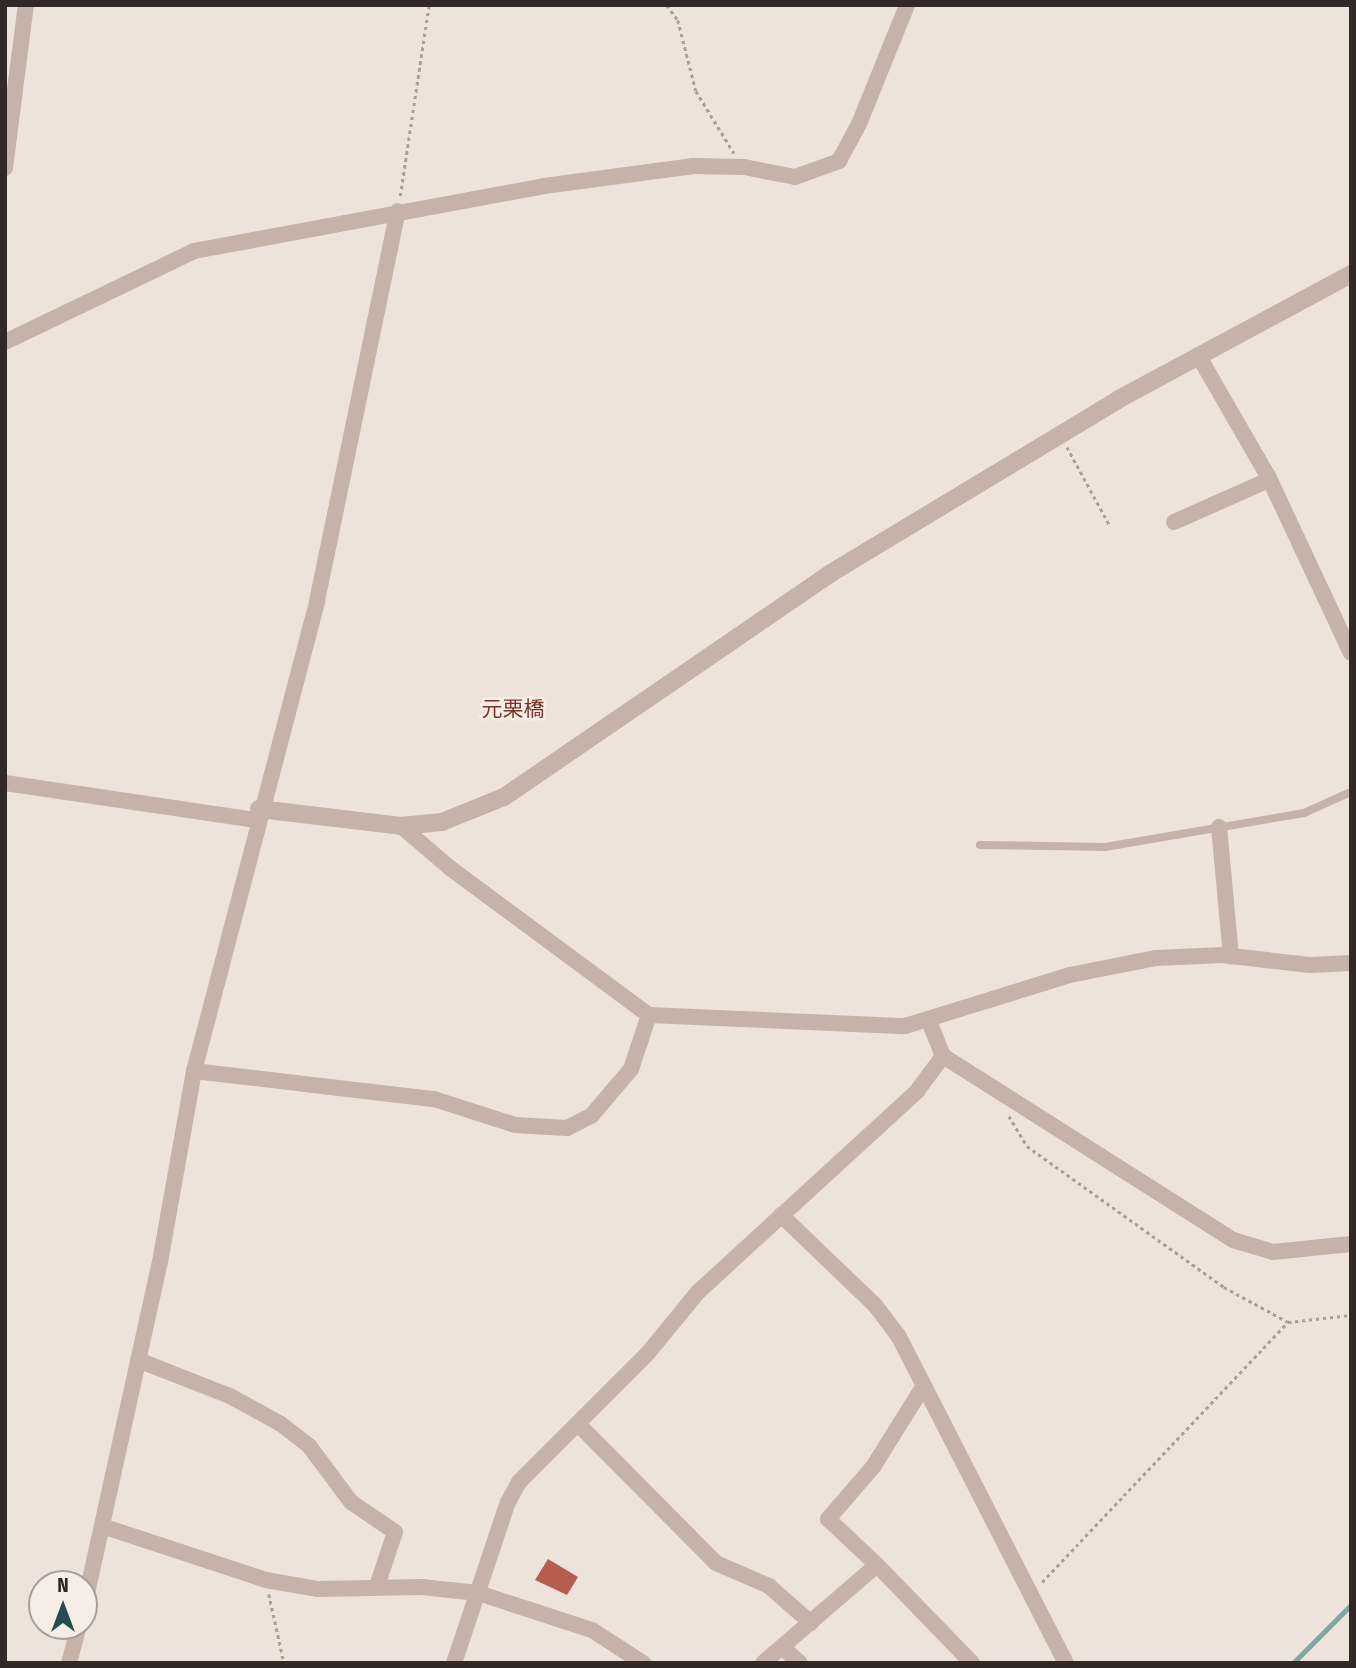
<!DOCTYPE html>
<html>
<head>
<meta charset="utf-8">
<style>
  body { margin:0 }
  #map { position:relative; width:1356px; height:1668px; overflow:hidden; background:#eee3da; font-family:"Fira Sans Condensed","Noto Sans JP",sans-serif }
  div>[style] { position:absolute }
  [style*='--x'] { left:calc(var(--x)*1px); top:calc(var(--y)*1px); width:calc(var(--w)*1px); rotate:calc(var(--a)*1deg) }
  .stream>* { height:4.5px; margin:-2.25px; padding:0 2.25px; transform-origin:2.25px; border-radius:2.25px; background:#7da8a5 }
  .building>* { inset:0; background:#b75d4f }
  .path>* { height:2.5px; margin-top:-1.25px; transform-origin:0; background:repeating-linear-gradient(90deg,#b09c92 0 3.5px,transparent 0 7px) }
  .service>* { height:8px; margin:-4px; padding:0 4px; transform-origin:4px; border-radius:4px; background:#c5b2a8 }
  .minor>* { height:16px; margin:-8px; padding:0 8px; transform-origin:8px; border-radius:8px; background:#c5b2a8 }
  .tertiary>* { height:18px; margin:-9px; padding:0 9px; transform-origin:9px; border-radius:9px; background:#c5b2a8 }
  span { translate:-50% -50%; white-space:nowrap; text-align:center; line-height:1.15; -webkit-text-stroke:5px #f6ede6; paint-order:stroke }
  .quarter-label { font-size:21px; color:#78342a }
  .frame { position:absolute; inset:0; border:7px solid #322927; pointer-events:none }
  .north { position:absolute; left:28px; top:1570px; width:70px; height:70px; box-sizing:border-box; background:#f6ede6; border:2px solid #a89f9a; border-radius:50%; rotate:0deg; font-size:19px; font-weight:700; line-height:28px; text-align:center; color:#322927 }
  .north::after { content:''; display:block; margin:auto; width:24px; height:32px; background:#224f4d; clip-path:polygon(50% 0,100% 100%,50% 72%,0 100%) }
</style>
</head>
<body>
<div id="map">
  <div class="stream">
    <div style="--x:1293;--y:1663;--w:82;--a:-45"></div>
  </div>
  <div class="building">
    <div style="clip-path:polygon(548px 1559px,578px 1577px,567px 1595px,535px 1580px)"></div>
  </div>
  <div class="path">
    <div style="--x:667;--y:5;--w:19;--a:54"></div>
    <div style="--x:678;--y:20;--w:73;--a:75.8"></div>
    <div style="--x:696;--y:91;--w:73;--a:58.5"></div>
    <div style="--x:400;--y:196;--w:193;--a:-81.4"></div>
    <div style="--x:1067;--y:447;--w:88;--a:61.4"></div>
    <div style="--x:1009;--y:1116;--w:35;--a:59"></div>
    <div style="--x:1027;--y:1146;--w:242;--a:35.6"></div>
    <div style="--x:1224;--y:1287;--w:73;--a:28.7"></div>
    <div style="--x:1288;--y:1322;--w:63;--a:-6.3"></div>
    <div style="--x:1042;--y:1582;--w:358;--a:-46.6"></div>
    <div style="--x:269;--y:1594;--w:71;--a:77.7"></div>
  </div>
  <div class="service">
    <div style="--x:980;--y:845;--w:125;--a:0.9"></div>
    <div style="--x:1105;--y:847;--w:202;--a:-9.7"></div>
    <div style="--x:1304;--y:813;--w:51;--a:-24.1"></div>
  </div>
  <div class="minor">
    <div style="--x:5;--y:168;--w:164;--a:-82.7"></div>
    <div style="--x:5;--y:342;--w:210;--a:-25.7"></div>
    <div style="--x:194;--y:251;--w:356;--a:-10.5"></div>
    <div style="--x:544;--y:186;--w:151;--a:-7.6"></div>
    <div style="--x:694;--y:166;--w:50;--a:1.1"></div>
    <div style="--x:744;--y:167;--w:52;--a:11.1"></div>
    <div style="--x:795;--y:177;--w:47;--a:-20"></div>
    <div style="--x:839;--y:161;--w:42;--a:-61.6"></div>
    <div style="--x:859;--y:124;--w:128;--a:-68"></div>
    <div style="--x:1198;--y:355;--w:140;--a:60"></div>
    <div style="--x:1268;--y:476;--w:195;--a:64.9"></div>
    <div style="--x:1174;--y:522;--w:104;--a:-23.9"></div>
    <div style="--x:5;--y:783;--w:254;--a:8.4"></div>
    <div style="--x:401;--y:826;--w:65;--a:40.6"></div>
    <div style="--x:450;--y:868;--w:247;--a:36.5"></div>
    <div style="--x:649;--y:1015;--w:256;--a:2.5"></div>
    <div style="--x:905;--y:1026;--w:173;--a:-17.2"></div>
    <div style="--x:1070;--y:975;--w:88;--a:-11.2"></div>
    <div style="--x:1156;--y:958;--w:67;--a:-2.6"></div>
    <div style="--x:1223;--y:955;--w:87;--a:6.6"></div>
    <div style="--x:1309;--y:965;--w:42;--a:-2.7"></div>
    <div style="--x:1219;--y:827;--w:130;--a:84.7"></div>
    <div style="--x:943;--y:1056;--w:343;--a:32.4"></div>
    <div style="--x:1233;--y:1240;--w:42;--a:16.7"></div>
    <div style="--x:1273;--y:1252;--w:78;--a:-5.9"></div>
    <div style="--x:194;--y:1071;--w:242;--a:6.7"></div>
    <div style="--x:434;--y:1099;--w:85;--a:17.8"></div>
    <div style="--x:515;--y:1125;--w:52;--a:3.3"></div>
    <div style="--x:567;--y:1128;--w:28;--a:-27"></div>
    <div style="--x:592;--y:1115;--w:60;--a:-49.7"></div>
    <div style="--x:631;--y:1069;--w:57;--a:-71.6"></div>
    <div style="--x:781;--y:1215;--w:130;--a:43.8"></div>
    <div style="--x:875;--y:1305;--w:38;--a:53"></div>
    <div style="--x:898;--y:1335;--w:369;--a:62.9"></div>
    <div style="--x:138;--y:1360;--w:99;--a:21.4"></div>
    <div style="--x:230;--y:1396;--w:58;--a:28.8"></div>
    <div style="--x:281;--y:1424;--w:37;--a:38"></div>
    <div style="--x:310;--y:1447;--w:69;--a:53.3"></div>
    <div style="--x:351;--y:1502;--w:53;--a:34.3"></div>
    <div style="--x:395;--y:1532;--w:57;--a:108.4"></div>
    <div style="--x:579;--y:1425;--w:194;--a:45.2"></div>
    <div style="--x:716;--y:1563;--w:58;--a:23.5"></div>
    <div style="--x:769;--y:1586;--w:56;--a:41.4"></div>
    <div style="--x:105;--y:1527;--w:169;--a:18.2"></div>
    <div style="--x:266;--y:1580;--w:53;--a:9.8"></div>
    <div style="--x:318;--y:1589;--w:104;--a:-1.1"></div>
    <div style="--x:422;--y:1587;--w:56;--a:6.1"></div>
    <div style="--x:478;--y:1593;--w:120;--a:18"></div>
    <div style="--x:592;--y:1630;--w:61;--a:32.9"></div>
    <div style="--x:877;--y:1565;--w:67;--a:-136.8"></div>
    <div style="--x:828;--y:1519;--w:69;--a:-49.1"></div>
    <div style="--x:873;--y:1467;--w:94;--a:-58"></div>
    <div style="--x:84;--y:1607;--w:353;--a:-77.6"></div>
    <div style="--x:160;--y:1262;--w:194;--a:-79.9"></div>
    <div style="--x:194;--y:1071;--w:486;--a:-75.3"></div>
    <div style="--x:317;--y:601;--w:398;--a:-78.3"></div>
    <div style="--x:782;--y:1647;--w:24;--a:42"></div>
    <div style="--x:69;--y:1663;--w:38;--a:-75"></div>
    <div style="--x:454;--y:1663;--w:170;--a:-71.5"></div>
    <div style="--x:508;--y:1502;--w:23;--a:-61"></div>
    <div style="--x:519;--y:1482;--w:182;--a:-45"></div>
    <div style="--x:648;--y:1353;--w:79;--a:-50.7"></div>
    <div style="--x:698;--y:1292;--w:297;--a:-42.5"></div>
    <div style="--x:917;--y:1091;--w:44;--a:-53.4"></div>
    <div style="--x:943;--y:1056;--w:38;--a:-112"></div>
    <div style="--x:763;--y:1663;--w:150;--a:-40.7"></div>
    <div style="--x:877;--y:1565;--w:136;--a:45.9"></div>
  </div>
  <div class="tertiary">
    <div style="--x:259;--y:809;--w:143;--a:6.8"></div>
    <div style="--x:401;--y:826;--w:41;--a:-5.6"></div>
    <div style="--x:442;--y:822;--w:67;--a:-22"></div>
    <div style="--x:504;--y:797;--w:396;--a:-34.4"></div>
    <div style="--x:831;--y:573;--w:336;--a:-31.1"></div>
    <div style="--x:1119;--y:399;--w:264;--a:-28.3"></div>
  </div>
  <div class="quarter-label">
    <span style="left:513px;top:709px">元栗橋</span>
  </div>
  <div class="frame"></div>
  <div class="north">N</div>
</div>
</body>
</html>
